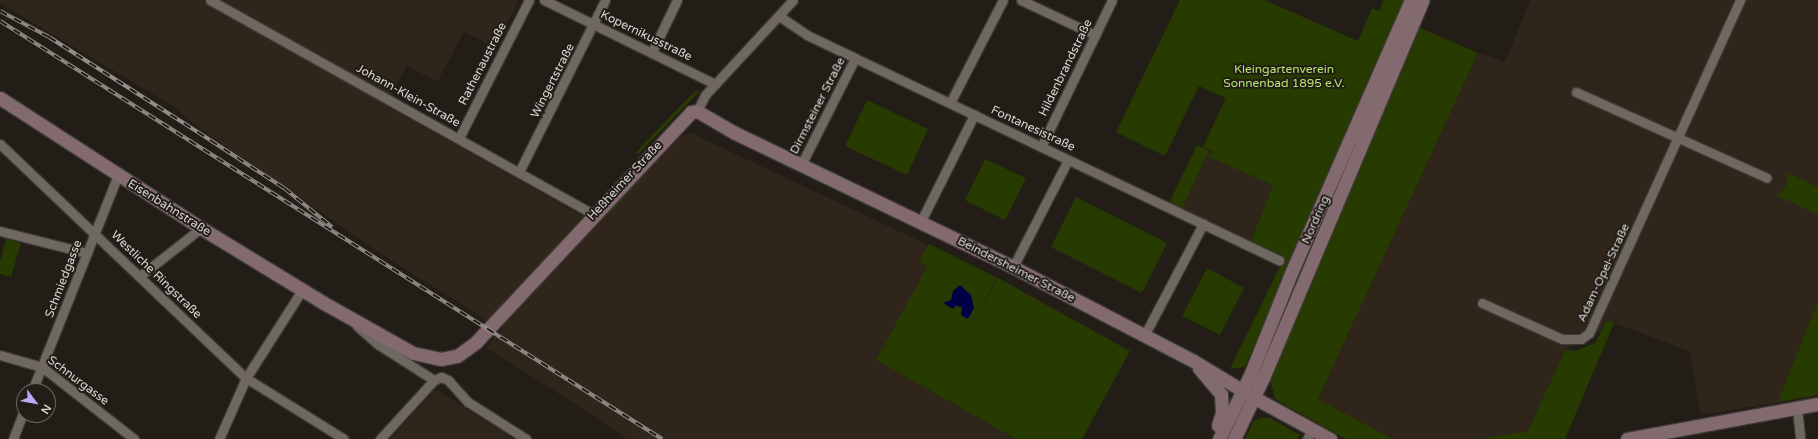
<!DOCTYPE html>
<html>
<head>
<meta charset="utf-8">
<style>
  body { margin:0 }
  #map { position:relative; width:1818px; height:439px; overflow:hidden; background:#221d17; font-family:"Varela Round",sans-serif }
  div>[style] { position:absolute }
  [style*='--x'] { left:calc(var(--x)*1px); top:calc(var(--y)*1px); width:calc(var(--w)*1px); rotate:calc(var(--a)*1deg) }
  .built>* { inset:0; background:#2f251b }
  .green>* { inset:0; background:#273b01 }
  .water>* { inset:0; background:#000045 }
  .roads { filter:drop-shadow(1px 0 #3d3935) drop-shadow(-1px 0 #3d3935) drop-shadow(0 1px #3d3935) drop-shadow(0 -1px #3d3935) }
  .street>* { height:9px; margin:-4.5px; padding:0 4.5px; transform-origin:4.5px; border-radius:4.5px; background:#6e6861 }
  .secondary>* { height:13px; margin:-6.5px; padding:0 6.5px; transform-origin:6.5px; border-radius:6.5px; background:#836a6f }
  .rail>* { height:4px; margin-top:-2px; transform-origin:0; background:repeating-linear-gradient(90deg,#221d17 0 8px,#938e89 0 16px); box-sizing:border-box; border-block:1px solid #938e89 }
  span { translate:-50% -50%; white-space:nowrap; text-align:center; line-height:1.15; -webkit-text-stroke:4px #221d17; paint-order:stroke }
  .street-label { font-size:12px; color:#dad6d2 }
  .park-label { font-size:12px; color:#b3e46e }
  .north { position:absolute; left:16px; top:383px; width:40px; height:40px; box-sizing:border-box; background:#221d17; border:1px solid #6c6762; border-radius:50%; rotate:122deg; font-size:11px; font-weight:700; line-height:16px; text-align:center; color:#dad6d2 }
  .north::after { content:''; display:block; margin:auto; width:14px; height:18px; background:#b7abf7; clip-path:polygon(50% 0,100% 100%,50% 72%,0 100%) }
</style>
</head>
<body>
<div id="map">
  <div class="built">
    <div style="clip-path:polygon(0 0,519px 0,495px 47px,464px 32px,437px 82px,407px 66px,385px 105px,582px 216px,599px 220px,680px 137px,691px 133px,998px 278px,942px 378px,883px 347px,876px 360px,1016px 439px,626px 439px,602px 421px,486px 348px,503px 328px,488px 321px,378px 252px,202px 130px,171px 105px,0 3px)"></div>
    <div style="clip-path:polygon(1530px 0,1818px 0,1818px 187px,1788px 173px,1787px 186px,1778px 196px,1818px 214px,1818px 301px,1778px 402px,1701px 415px,1689px 351px,1614px 323px,1565px 350px,1528px 431px,1480px 439px,1393px 439px,1318px 399px,1478px 53px,1505px 62px)"></div>
    <div style="clip-path:polygon(1209px 151px,1211px 152px,1210px 157px,1273px 185px,1250px 242px,1182px 209px)"></div>
    <div style="clip-path:polygon(436px 389px,513px 439px,390px 439px)"></div>
  </div>
  <div class="green">
    <div style="clip-path:polygon(1180px 0,1264px 0,1358px 41px,1372px 8px,1379px 11px,1384px 0,1406px 0,1245px 367px,1230px 369px,1281px 264px,1248px 248px,1273px 185px,1209px 157px,1212px 151px,1203px 147px,1226px 98px,1199px 86px,1165px 156px,1116px 132px)"></div>
    <div style="clip-path:polygon(1416px 26px,1478px 53px,1318px 399px,1393px 439px,1346px 439px,1275px 399px,1269px 374px)"></div>
    <div style="clip-path:polygon(696px 90px,699px 92px,638px 154px,636px 152px)"></div>
    <div style="clip-path:polygon(867px 100px,928px 129px,907px 175px,845px 146px)"></div>
    <div style="clip-path:polygon(682px 130px,684px 132px,659px 159px,657px 157px)"></div>
    <div style="clip-path:polygon(1197px 145px,1209px 151px,1182px 209px,1169px 203px)"></div>
    <div style="clip-path:polygon(985px 159px,1026px 178px,1005px 220px,965px 200px)"></div>
    <div style="clip-path:polygon(1788px 173px,1818px 187px,1818px 214px,1777px 196px,1786px 186px)"></div>
    <div style="clip-path:polygon(642px 175px,644px 176px,612px 211px,609px 209px)"></div>
    <div style="clip-path:polygon(1076px 197px,1167px 243px,1142px 293px,1051px 247px)"></div>
    <div style="clip-path:polygon(6px 239px,21px 243px,11px 277px,0 274px,0 262px)"></div>
    <div style="clip-path:polygon(929px 244px,997px 278px,942px 378px,998px 278px,1130px 351px,1082px 439px,1016px 439px,876px 360px,883px 346px,938px 376px,884px 346px,927px 267px,919px 262px)"></div>
    <div style="clip-path:polygon(1207px 268px,1244px 288px,1220px 335px,1182px 316px)"></div>
    <div style="clip-path:polygon(1818px 301px,1818px 395px,1778px 402px)"></div>
    <div style="clip-path:polygon(1607px 321px,1614px 323px,1565px 439px,1480px 439px,1528px 431px,1565px 350px,1576px 351px,1595px 343px)"></div>
    <div style="clip-path:polygon(1260px 418px,1270px 418px,1300px 435px,1297px 439px,1245px 439px,1254px 421px)"></div>
  </div>
  <div class="water">
    <div style="clip-path:polygon(960px 285px,971px 295px,974px 308px,968px 319px,961px 315px,962px 307px,955px 306px,953px 309px,943px 303px,951px 300px,953px 291px)"></div>
  </div>
  <div class="roads">
    <div class="street">
      <div style="--x:210;--y:0;--w:440;--a:29.2"></div>
      <div style="--x:544;--y:0;--w:191;--a:26.2"></div>
      <div style="--x:1021;--y:0;--w:82;--a:25.3"></div>
      <div style="--x:779;--y:16;--w:34;--a:34"></div>
      <div style="--x:807;--y:35;--w:53;--a:25.6"></div>
      <div style="--x:855;--y:58;--w:470;--a:25.5"></div>
      <div style="--x:652;--y:52;--w:58;--a:-64.3"></div>
      <div style="--x:1576;--y:92;--w:209;--a:24.2"></div>
      <div style="--x:950;--y:103;--w:116;--a:-62.8"></div>
      <div style="--x:697;--y:111;--w:18;--a:-63"></div>
      <div style="--x:705;--y:95;--w:129;--a:-47.2"></div>
      <div style="--x:459;--y:138;--w:155;--a:-63.1"></div>
      <div style="--x:0;--y:144;--w:340;--a:43.6"></div>
      <div style="--x:246;--y:378;--w:115;--a:31.9"></div>
      <div style="--x:1041;--y:147;--w:163;--a:-64.2"></div>
      <div style="--x:801;--y:165;--w:120;--a:-63.2"></div>
      <div style="--x:519;--y:172;--w:192;--a:-63.4"></div>
      <div style="--x:921;--y:221;--w:119;--a:-63.4"></div>
      <div style="--x:0;--y:231;--w:90;--a:14.2"></div>
      <div style="--x:1013;--y:267;--w:120;--a:-62.8"></div>
      <div style="--x:140;--y:276;--w:78;--a:-38.2"></div>
      <div style="--x:1482;--y:303;--w:88;--a:24.2"></div>
      <div style="--x:1562;--y:339;--w:19;--a:0"></div>
      <div style="--x:1581;--y:339;--w:10;--a:-37"></div>
      <div style="--x:1589;--y:333;--w:366;--a:-65.6"></div>
      <div style="--x:357;--y:326;--w:29;--a:41"></div>
      <div style="--x:379;--y:345;--w:65;--a:32.5"></div>
      <div style="--x:1144;--y:336;--w:127;--a:-62.2"></div>
      <div style="--x:0;--y:355;--w:44;--a:15.9"></div>
      <div style="--x:42;--y:367;--w:117;--a:38"></div>
      <div style="--x:32;--y:391;--w:232;--a:-68.3"></div>
      <div style="--x:1797;--y:408;--w:31;--a:84"></div>
      <div style="--x:13;--y:439;--w:30;--a:-69"></div>
      <div style="--x:219;--y:439;--w:67;--a:-66.1"></div>
      <div style="--x:246;--y:378;--w:104;--a:-57.5"></div>
      <div style="--x:380;--y:439;--w:80;--a:-47.5"></div>
      <div style="--x:434;--y:380;--w:8;--a:-23"></div>
      <div style="--x:441;--y:377;--w:8;--a:23"></div>
      <div style="--x:448;--y:380;--w:30;--a:48"></div>
      <div style="--x:468;--y:402;--w:69;--a:32.5"></div>
      <div style="--x:1307;--y:439;--w:11;--a:-63"></div>
    </div>
    <div class="secondary">
      <div style="--x:0;--y:98;--w:239;--a:32.9"></div>
      <div style="--x:201;--y:228;--w:142;--a:31.4"></div>
      <div style="--x:322;--y:302;--w:104;--a:29.3"></div>
      <div style="--x:413;--y:353;--w:29;--a:12"></div>
      <div style="--x:441;--y:359;--w:16;--a:-11"></div>
      <div style="--x:457;--y:356;--w:24;--a:-36"></div>
      <div style="--x:476;--y:342;--w:315;--a:-46.9"></div>
      <div style="--x:691;--y:112;--w:6;--a:-9"></div>
      <div style="--x:697;--y:111;--w:44;--a:30.1"></div>
      <div style="--x:735;--y:133;--w:309;--a:25.7"></div>
      <div style="--x:1013;--y:267;--w:202;--a:27.5"></div>
      <div style="--x:1192;--y:360;--w:71;--a:31.2"></div>
      <div style="--x:1253;--y:397;--w:88;--a:28.6"></div>
      <div style="--x:1199;--y:368;--w:34;--a:50"></div>
      <div style="--x:1221;--y:394;--w:19;--a:87"></div>
      <div style="--x:1222;--y:413;--w:13;--a:108"></div>
      <div style="--x:1219;--y:439;--w:73;--a:-64.1"></div>
      <div style="--x:1251;--y:373;--w:110;--a:-68.1"></div>
      <div style="--x:1292;--y:271;--w:296;--a:-66.3"></div>
      <div style="--x:1234;--y:439;--w:68;--a:-64.6"></div>
      <div style="--x:1263;--y:378;--w:410;--a:-67.1"></div>
      <div style="--x:1627;--y:439;--w:194;--a:-10.4"></div>
    </div>
  </div>
  <div class="rail">
    <div style="--x:0;--y:11;--w:55;--a:28"></div>
    <div style="--x:49;--y:37;--w:191;--a:32.6"></div>
    <div style="--x:210;--y:140;--w:88;--a:33"></div>
    <div style="--x:284;--y:188;--w:62;--a:39.1"></div>
    <div style="--x:0;--y:21;--w:783;--a:32.27"></div>
  </div>
  <div class="street-label">
    <span style="left:646px;top:36px;rotate:26deg">Kopernikusstraße</span>
    <span style="left:483px;top:64px;rotate:-63deg">Rathenaustraße</span>
    <span style="left:1066px;top:68px;rotate:-64deg">Hildenbrandstraße</span>
    <span style="left:553px;top:81px;rotate:-63deg">Wingertstraße</span>
    <span style="left:408px;top:96px;rotate:29deg">Johann-Klein-Straße</span>
    <span style="left:818px;top:106px;rotate:-63deg">Dirmsteiner Straße</span>
    <span style="left:1033px;top:129px;rotate:25deg">Fontanesistraße</span>
    <span style="left:625px;top:181px;rotate:-47deg">Heßheimer Straße</span>
    <span style="left:169px;top:208px;rotate:32deg">Eisenbahnstraße</span>
    <span style="left:1316px;top:220px;rotate:-66deg">Nordring</span>
    <span style="left:1016px;top:270px;rotate:27deg">Beindersheimer Straße</span>
    <span style="left:1604px;top:273px;rotate:-65deg">Adam-Opel-Straße</span>
    <span style="left:156px;top:275px;rotate:44deg">Westliche Ringstraße</span>
    <span style="left:64px;top:279px;rotate:-69deg">Schmiedgasse</span>
    <span style="left:78px;top:381px;rotate:37deg">Schnurgasse</span>
  </div>
  <div class="park-label">
    <span style="left:1284px;top:77px">Kleingartenverein<br>Sonnenbad 1895 e.V.</span>
  </div>
  <div class="north">N</div>
</div>
</body>
</html>
